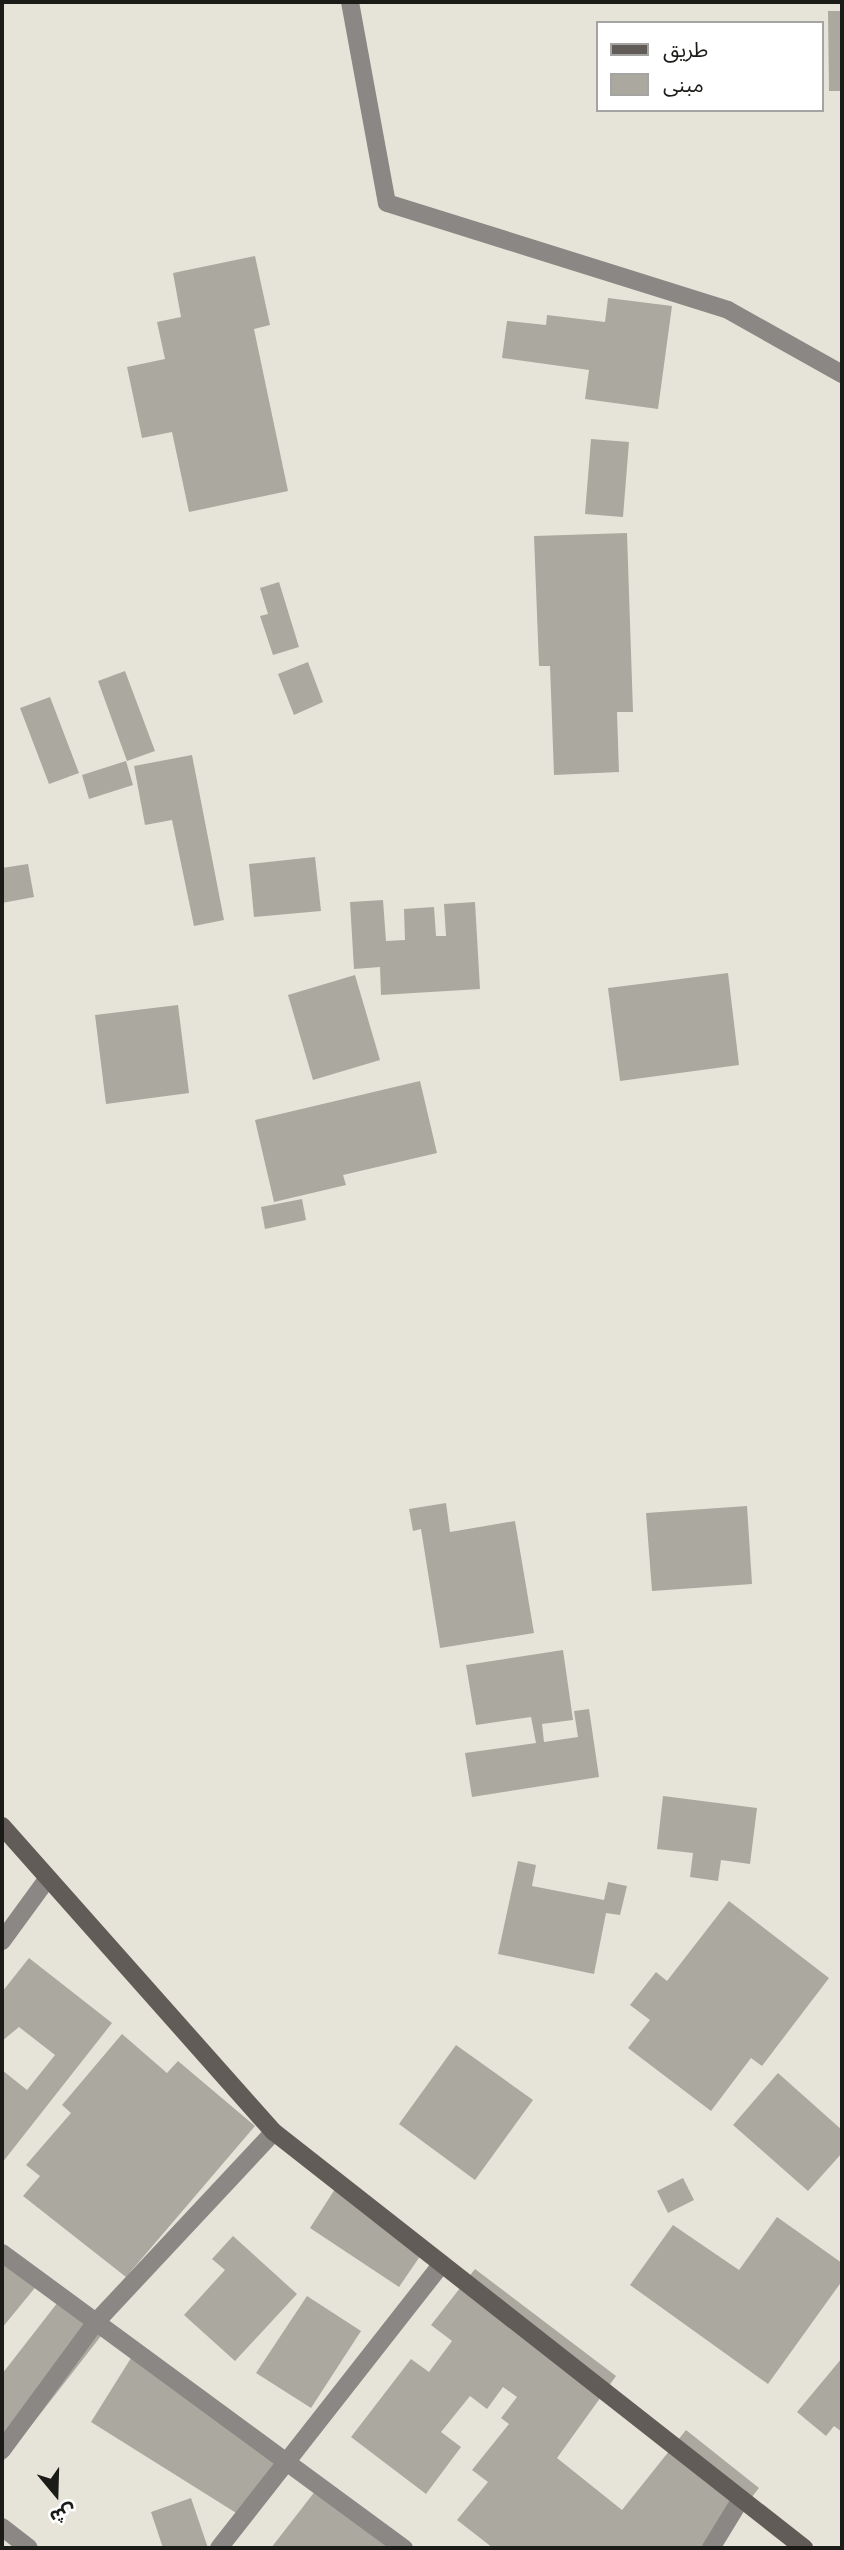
<!DOCTYPE html>
<html>
<head>
<meta charset="utf-8">
<style>
  body { margin:0 }
  #map { position:relative; width:844px; height:2550px; overflow:hidden; background:#e6e4d9; font-family:"DM Sans","Noto Sans Arabic",sans-serif }
  div>[style] { position:absolute }
  [style*='--x'] { left:calc(var(--x)*1px); top:calc(var(--y)*1px); width:calc(var(--w)*1px); rotate:calc(var(--a)*1deg) }
  .building>* { inset:0; background:#aba99f }
  .street>* { height:18px; margin:-9px; padding:0 9px; transform-origin:9px; border-radius:9px; background:#8b8784 }
  .secondary>* { height:18px; margin:-9px; padding:0 9px; transform-origin:9px; border-radius:9px; background:#615c58 }
  span { translate:-50% -50%; white-space:nowrap; text-align:center; line-height:1.15; -webkit-text-stroke:5px #fff; paint-order:stroke }
  .frame { position:absolute; inset:0; border:4px solid #1b1b17; pointer-events:none }
  .legend { position:absolute; left:596px; top:21px; width:228px; height:91px; box-sizing:border-box; background:#fff; border:2px solid #a4a4a2; margin:0; padding:9px 12px; list-style:none; font-size:21px; color:#1b1b17 }
  .legend li { display:flex; align-items:center; gap:14px; height:35px }
  .legend b { width:35px; border:2px solid #a4a4a2 }
  .north { position:absolute; left:21px; top:2459px; width:70px; height:70px; -webkit-text-stroke:5px #fff; paint-order:stroke; rotate:161deg; font-size:19px; font-weight:700; line-height:28px; text-align:center; color:#1b1b17 }
  .north::after { content:''; display:block; margin:auto; width:24px; height:32px; background:#1b1b17; clip-path:polygon(50% 0,100% 100%,50% 72%,0 100%) }
</style>
</head>
<body>
<div id="map">
  <div class="building">
    <div style="clip-path:polygon(828px 11px,842px 11px,842px 91px,829px 91px)"></div>
    <div style="clip-path:polygon(255px 256px,270px 325px,254px 329px,288px 491px,189px 512px,172px 432px,142px 438px,127px 367px,165px 359px,157px 322px,181px 317px,173px 273px)"></div>
    <div style="clip-path:polygon(608px 298px,672px 306px,658px 409px,585px 399px,589px 370px,502px 358px,507px 321px,546px 325px,547px 315px,605px 322px)"></div>
    <div style="clip-path:polygon(591px 439px,629px 442px,623px 517px,585px 514px)"></div>
    <div style="clip-path:polygon(627px 533px,633px 712px,617px 712px,619px 772px,554px 775px,550px 666px,539px 666px,534px 536px)"></div>
    <div style="clip-path:polygon(279px 582px,299px 647px,273px 655px,260px 616px,268px 614px,260px 588px)"></div>
    <div style="clip-path:polygon(308px 662px,323px 702px,294px 715px,278px 674px)"></div>
    <div style="clip-path:polygon(125px 671px,155px 751px,127px 761px,98px 681px)"></div>
    <div style="clip-path:polygon(50px 697px,79px 773px,49px 784px,20px 708px)"></div>
    <div style="clip-path:polygon(192px 755px,224px 920px,194px 926px,172px 820px,145px 825px,134px 766px)"></div>
    <div style="clip-path:polygon(126px 761px,133px 785px,89px 799px,82px 775px)"></div>
    <div style="clip-path:polygon(315px 857px,321px 911px,254px 917px,249px 864px)"></div>
    <div style="clip-path:polygon(28px 864px,34px 897px,2px 903px,2px 868px)"></div>
    <div style="clip-path:polygon(383px 900px,386px 941px,405px 940px,404px 909px,434px 907px,436px 936px,446px 936px,444px 904px,475px 902px,480px 989px,381px 995px,380px 967px,354px 969px,350px 902px)"></div>
    <div style="clip-path:polygon(728px 973px,739px 1065px,620px 1081px,608px 988px)"></div>
    <div style="clip-path:polygon(355px 975px,380px 1060px,313px 1080px,288px 995px)"></div>
    <div style="clip-path:polygon(178px 1005px,189px 1093px,106px 1104px,95px 1015px)"></div>
    <div style="clip-path:polygon(420px 1081px,437px 1153px,343px 1175px,346px 1185px,274px 1202px,255px 1120px)"></div>
    <div style="clip-path:polygon(302px 1199px,306px 1220px,265px 1229px,261px 1207px)"></div>
    <div style="clip-path:polygon(446px 1503px,450px 1532px,515px 1521px,534px 1633px,440px 1648px,421px 1529px,413px 1531px,409px 1509px)"></div>
    <div style="clip-path:polygon(747px 1506px,752px 1584px,652px 1591px,646px 1513px)"></div>
    <div style="clip-path:polygon(563px 1650px,573px 1720px,542px 1724px,544px 1742px,578px 1737px,574px 1711px,589px 1709px,599px 1777px,472px 1797px,465px 1753px,536px 1743px,531px 1717px,476px 1725px,466px 1665px)"></div>
    <div style="clip-path:polygon(663px 1796px,757px 1808px,750px 1864px,721px 1860px,718px 1881px,690px 1877px,693px 1853px,657px 1849px)"></div>
    <div style="clip-path:polygon(518px 1861px,536px 1865px,532px 1886px,604px 1900px,608px 1882px,627px 1886px,620px 1915px,606px 1913px,594px 1974px,498px 1954px)"></div>
    <div style="clip-path:polygon(729px 1901px,829px 1978px,762px 2066px,751px 2058px,711px 2111px,628px 2048px,650px 2020px,630px 2005px,656px 1972px,667px 1981px)"></div>
    <div style="clip-path:polygon(29px 1958px,112px 2023px,2px 2163px,2px 2070px,27px 2090px,55px 2055px,19px 2027px,2px 2041px,2px 1992px)"></div>
    <div style="clip-path:polygon(122px 2034px,167px 2073px,178px 2061px,255px 2126px,126px 2277px,23px 2196px,40px 2176px,26px 2165px,71px 2113px,62px 2105px)"></div>
    <div style="clip-path:polygon(456px 2045px,533px 2100px,475px 2180px,399px 2124px)"></div>
    <div style="clip-path:polygon(778px 2073px,842px 2130px,842px 2153px,808px 2191px,733px 2125px)"></div>
    <div style="clip-path:polygon(683px 2178px,694px 2200px,668px 2213px,657px 2191px)"></div>
    <div style="clip-path:polygon(335px 2189px,425px 2249px,399px 2287px,310px 2228px)"></div>
    <div style="clip-path:polygon(777px 2217px,842px 2263px,842px 2281px,768px 2384px,630px 2285px,673px 2225px,739px 2270px)"></div>
    <div style="clip-path:polygon(233px 2236px,297px 2294px,235px 2361px,184px 2315px,225px 2270px,212px 2259px)"></div>
    <div style="clip-path:polygon(2px 2253px,38px 2284px,2px 2328px)"></div>
    <div style="clip-path:polygon(475px 2269px,616px 2376px,557px 2458px,622px 2510px,686px 2430px,759px 2488px,711px 2548px,493px 2548px,457px 2520px,488px 2482px,472px 2470px,509px 2424px,501px 2418px,517px 2397px,503px 2387px,487px 2409px,470px 2396px,441px 2432px,461px 2447px,426px 2494px,351px 2437px,411px 2359px,429px 2372px,452px 2341px,431px 2325px)"></div>
    <div style="clip-path:polygon(307px 2296px,361px 2331px,311px 2408px,256px 2373px)"></div>
    <div style="clip-path:polygon(58px 2302px,101px 2336px,2px 2463px,2px 2374px)"></div>
    <div style="clip-path:polygon(131px 2358px,282px 2452px,241px 2516px,91px 2422px)"></div>
    <div style="clip-path:polygon(842px 2358px,842px 2432px,834px 2426px,826px 2436px,797px 2412px)"></div>
    <div style="clip-path:polygon(323px 2481px,391px 2548px,271px 2548px)"></div>
    <div style="clip-path:polygon(191px 2498px,208px 2548px,163px 2548px,151px 2512px)"></div>
  </div>
  <div class="street">
    <div style="--x:350;--y:2;--w:204;--a:79.6"></div>
    <div style="--x:387;--y:203;--w:357;--a:17.4"></div>
    <div style="--x:728;--y:310;--w:131;--a:29.3"></div>
    <div style="--x:2;--y:1941;--w:78;--a:-53.9"></div>
    <div style="--x:2;--y:2253;--w:499;--a:36.3"></div>
    <div style="--x:2;--y:2450;--w:159;--a:-53.7"></div>
    <div style="--x:96;--y:2322;--w:260;--a:-46.9"></div>
    <div style="--x:2;--y:2527;--w:34;--a:38"></div>
    <div style="--x:219;--y:2548;--w:361;--a:-51.9"></div>
    <div style="--x:711;--y:2548;--w:57;--a:-58.5"></div>
  </div>
  <div class="secondary">
    <div style="--x:2;--y:1826;--w:409;--a:48.4"></div>
    <div style="--x:274;--y:2132;--w:674;--a:38.13"></div>
  </div>
  <div class="frame"></div>
  <ul class="legend">
  <li><b style="height:9px;background:#615c58"></b>طريق</li>
  <li><b style="height:19px;background:#aba99f"></b>مبنى</li>
  </ul>
  <div class="north">ش</div>
</div>
</body>
</html>
